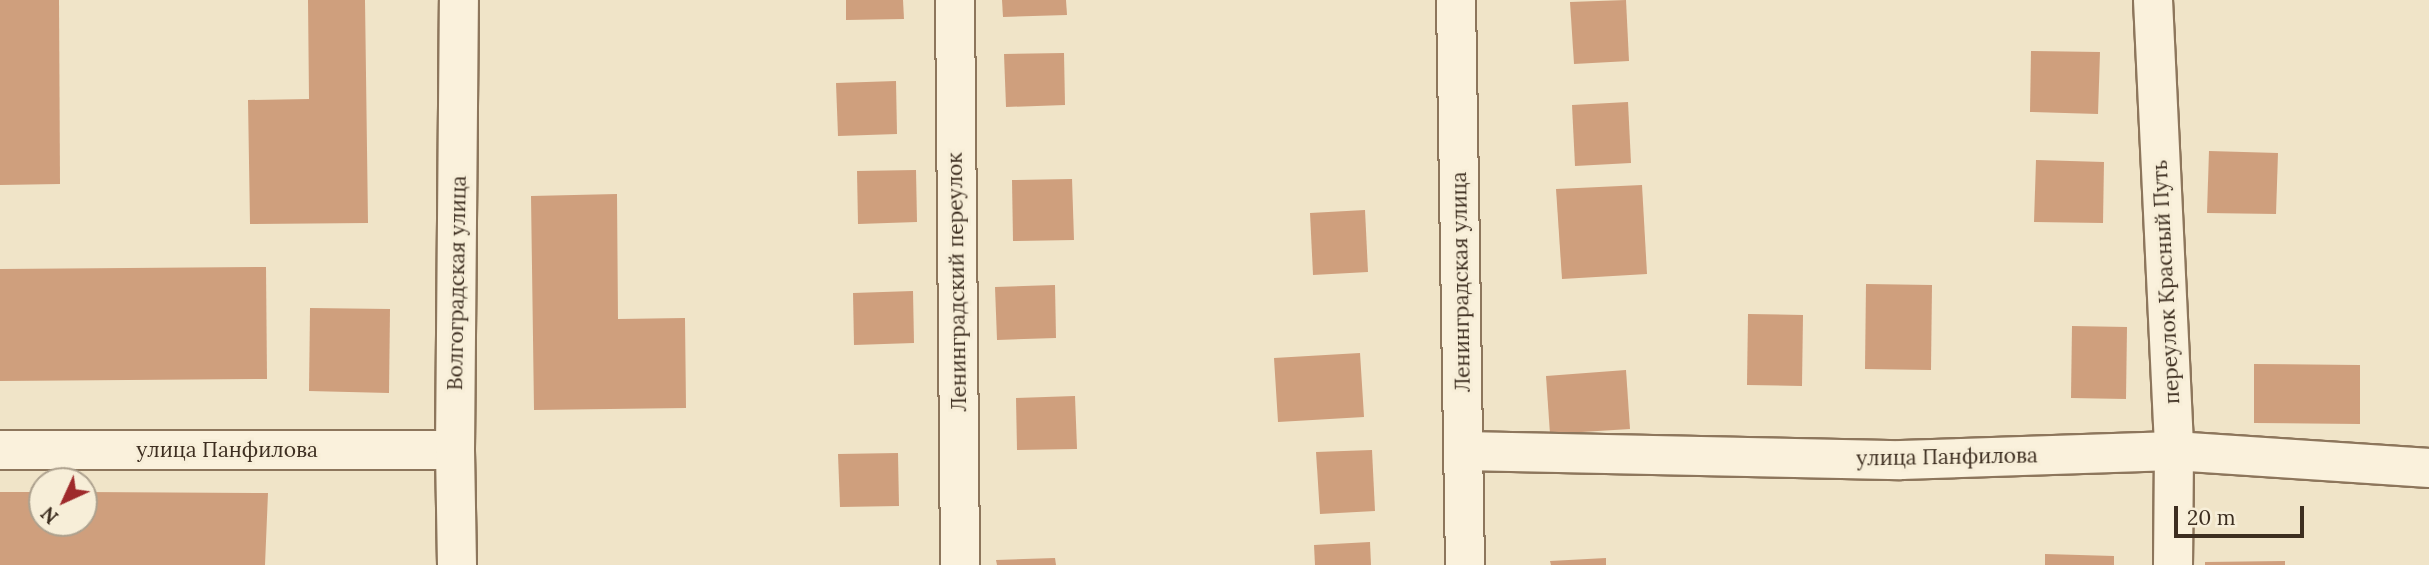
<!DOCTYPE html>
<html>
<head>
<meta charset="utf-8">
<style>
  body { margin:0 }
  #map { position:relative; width:2429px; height:565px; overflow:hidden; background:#f0e4c8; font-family:Lora,serif }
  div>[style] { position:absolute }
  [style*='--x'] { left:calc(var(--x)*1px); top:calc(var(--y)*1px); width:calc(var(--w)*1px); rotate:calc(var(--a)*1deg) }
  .building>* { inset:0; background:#cf9f7d }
  .roads { filter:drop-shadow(2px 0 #8d765c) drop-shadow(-2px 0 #8d765c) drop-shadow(0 2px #8d765c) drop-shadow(0 -2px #8d765c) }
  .minor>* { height:38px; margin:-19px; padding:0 19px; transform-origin:19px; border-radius:19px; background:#faf1dc }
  span { translate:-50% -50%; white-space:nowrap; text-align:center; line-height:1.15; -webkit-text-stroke:6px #f7eed8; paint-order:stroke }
  .street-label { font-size:21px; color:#3d2e20 }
  .north { position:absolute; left:28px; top:467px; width:70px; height:70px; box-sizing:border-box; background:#f7eed8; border:2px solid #ada18e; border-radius:50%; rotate:225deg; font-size:19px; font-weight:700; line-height:28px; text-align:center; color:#3d2e20 }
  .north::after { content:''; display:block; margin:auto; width:24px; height:32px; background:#9e2a2b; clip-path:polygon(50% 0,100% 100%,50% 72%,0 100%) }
  .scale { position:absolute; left:2174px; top:506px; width:130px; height:32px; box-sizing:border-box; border:4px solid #3d2e20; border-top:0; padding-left:9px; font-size:21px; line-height:24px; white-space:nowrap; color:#3d2e20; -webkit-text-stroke:5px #f7eed8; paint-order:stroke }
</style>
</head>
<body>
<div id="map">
  <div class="building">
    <div style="clip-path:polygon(0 0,59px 0,60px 184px,0 185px)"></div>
    <div style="clip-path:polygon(308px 0,365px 0,368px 223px,250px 224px,248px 100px,309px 99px)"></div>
    <div style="clip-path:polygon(846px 0,903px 0,904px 19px,846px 20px)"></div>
    <div style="clip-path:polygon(1002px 0,1066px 0,1067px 15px,1003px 17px)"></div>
    <div style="clip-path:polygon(1626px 0,1629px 61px,1574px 64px,1570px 2px)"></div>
    <div style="clip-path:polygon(2031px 51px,2100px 52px,2098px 114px,2030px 112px)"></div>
    <div style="clip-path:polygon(1064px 53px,1065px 105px,1006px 107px,1004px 54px)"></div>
    <div style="clip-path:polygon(896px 81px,897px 134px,838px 136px,836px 83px)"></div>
    <div style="clip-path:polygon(1628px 102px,1631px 163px,1575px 166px,1572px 105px)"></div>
    <div style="clip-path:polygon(2209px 151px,2278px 153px,2276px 214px,2207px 213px)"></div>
    <div style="clip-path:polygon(2036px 160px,2104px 162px,2103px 223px,2034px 222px)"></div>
    <div style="clip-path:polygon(916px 170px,917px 222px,858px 224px,857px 171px)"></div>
    <div style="clip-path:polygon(1072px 179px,1074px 240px,1013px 241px,1012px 180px)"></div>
    <div style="clip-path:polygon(1642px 185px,1647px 274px,1562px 279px,1556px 189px)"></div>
    <div style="clip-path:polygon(617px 194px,618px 319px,685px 318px,686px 408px,534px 410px,531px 196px)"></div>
    <div style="clip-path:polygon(1365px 210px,1368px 272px,1313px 275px,1310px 213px)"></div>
    <div style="clip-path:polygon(266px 267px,267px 379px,0 381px,0 269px)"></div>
    <div style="clip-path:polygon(1866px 284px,1932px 285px,1931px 370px,1865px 369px)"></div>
    <div style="clip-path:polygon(1055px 285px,1056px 338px,997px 340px,995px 287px)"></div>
    <div style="clip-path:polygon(913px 291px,914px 343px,854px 345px,853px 293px)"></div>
    <div style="clip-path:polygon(310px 308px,390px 309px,389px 393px,309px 391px)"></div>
    <div style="clip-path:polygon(1748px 314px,1803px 315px,1802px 386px,1747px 385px)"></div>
    <div style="clip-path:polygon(2072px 326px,2127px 327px,2126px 399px,2071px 398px)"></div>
    <div style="clip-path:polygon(1360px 353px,1364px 417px,1278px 422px,1274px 358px)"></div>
    <div style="clip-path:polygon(2254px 364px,2360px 365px,2360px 424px,2254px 423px)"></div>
    <div style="clip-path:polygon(1626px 370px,1630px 429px,1550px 434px,1546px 376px)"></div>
    <div style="clip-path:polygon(1075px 396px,1077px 449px,1017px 450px,1016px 398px)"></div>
    <div style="clip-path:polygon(1372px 450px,1375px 511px,1320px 514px,1316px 452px)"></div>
    <div style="clip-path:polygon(898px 453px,899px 506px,840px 507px,838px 454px)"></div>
    <div style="clip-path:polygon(0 492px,42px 492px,42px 523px,84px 523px,84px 492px,268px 493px,265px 565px,0 565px)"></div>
    <div style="clip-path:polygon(1370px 542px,1371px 565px,1315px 565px,1314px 545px)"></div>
    <div style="clip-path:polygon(2045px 554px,2114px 556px,2114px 565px,2045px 565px)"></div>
    <div style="clip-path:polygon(1055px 558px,1056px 565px,997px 565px,996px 560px)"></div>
    <div style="clip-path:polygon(1606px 558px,1606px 565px,1551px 565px,1550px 561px)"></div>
    <div style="clip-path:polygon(2285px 561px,2285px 565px,2205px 565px,2205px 562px)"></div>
  </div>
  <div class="roads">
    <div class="minor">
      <div style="--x:955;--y:0;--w:565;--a:89.49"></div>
      <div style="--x:1456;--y:0;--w:565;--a:89.09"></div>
      <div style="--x:2153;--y:0;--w:451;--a:87.3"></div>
      <div style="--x:2174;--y:451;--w:114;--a:90.5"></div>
      <div style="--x:0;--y:450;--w:455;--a:0"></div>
      <div style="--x:1464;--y:451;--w:437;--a:1.2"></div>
      <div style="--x:1901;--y:460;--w:273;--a:-1.9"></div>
      <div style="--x:2174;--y:451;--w:256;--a:3.8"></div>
      <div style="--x:457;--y:565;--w:115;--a:-91"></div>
      <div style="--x:455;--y:450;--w:450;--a:-89.5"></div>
    </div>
  </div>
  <div class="street-label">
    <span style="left:957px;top:282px;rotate:-91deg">Ленинградский переулок</span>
    <span style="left:1461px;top:282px;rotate:-91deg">Ленинградская улица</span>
    <span style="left:2166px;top:282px;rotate:-93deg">переулок Красный Путь</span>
    <span style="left:457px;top:283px;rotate:-89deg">Волгоградская улица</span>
    <span style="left:227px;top:450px">улица Панфилова</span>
    <span style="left:1947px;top:457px;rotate:-1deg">улица Панфилова</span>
  </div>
  <div class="north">N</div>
  <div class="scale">20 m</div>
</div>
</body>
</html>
